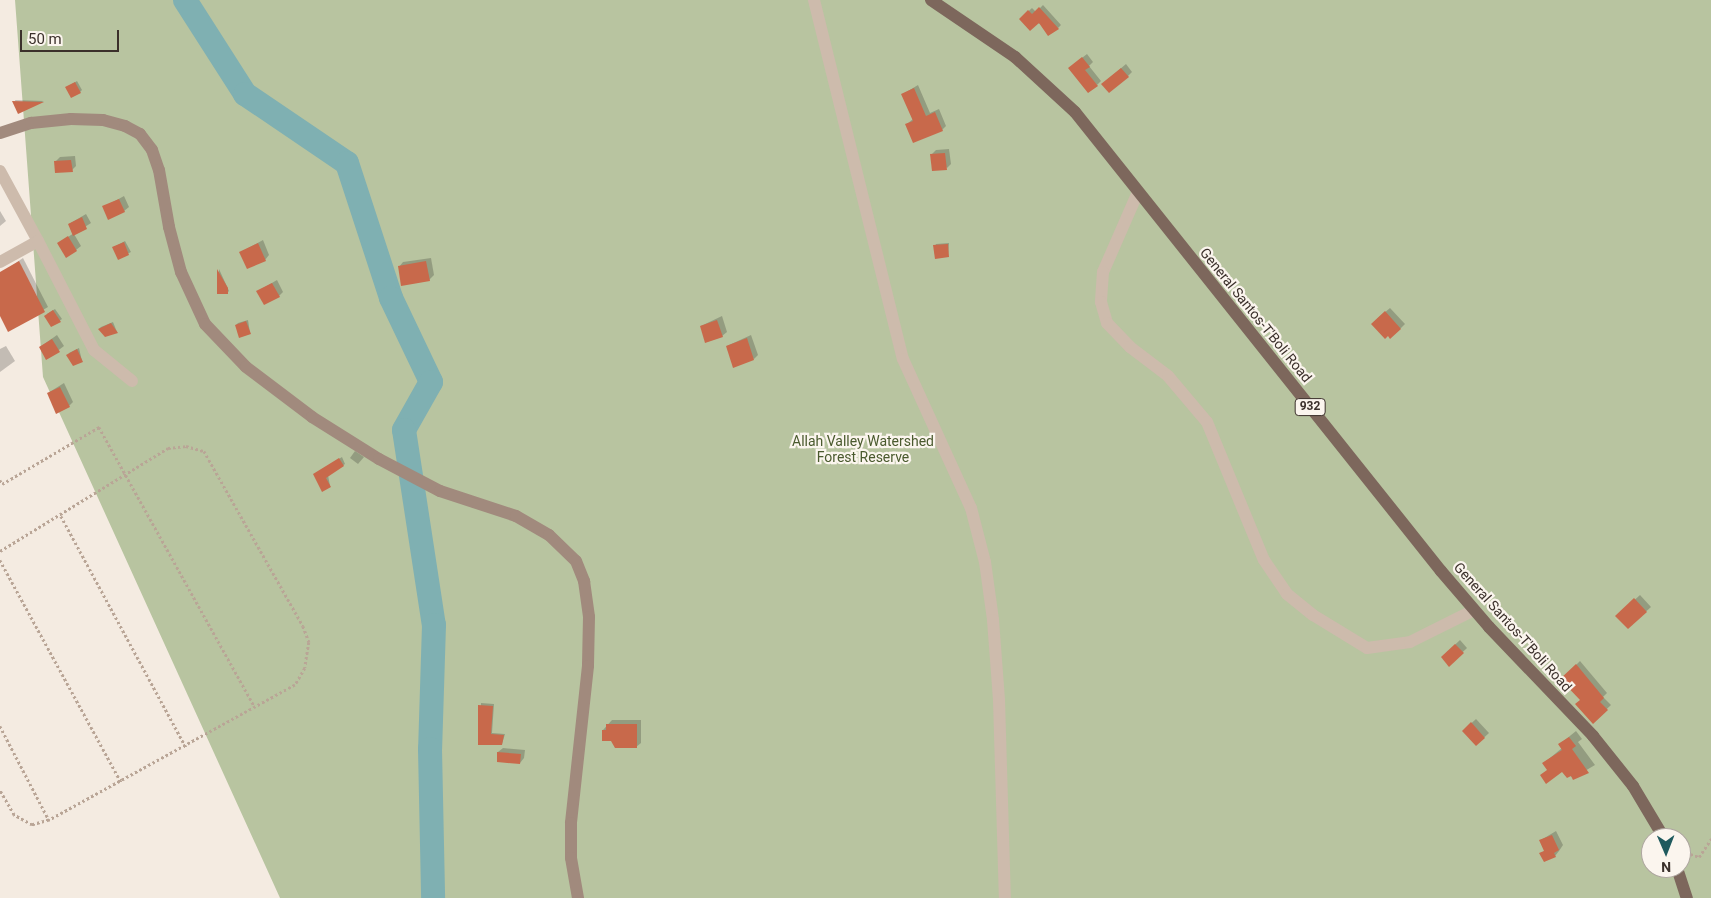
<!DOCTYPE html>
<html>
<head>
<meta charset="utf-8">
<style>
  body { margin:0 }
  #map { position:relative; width:1711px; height:898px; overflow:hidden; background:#f4ebe1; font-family:Roboto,sans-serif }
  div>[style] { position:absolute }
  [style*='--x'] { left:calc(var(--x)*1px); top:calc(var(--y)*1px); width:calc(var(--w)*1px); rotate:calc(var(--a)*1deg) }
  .green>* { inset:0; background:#b8c4a0 }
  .shadow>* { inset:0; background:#0003 }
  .river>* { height:24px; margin:-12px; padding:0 12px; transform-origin:12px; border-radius:12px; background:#7fb0b2 }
  .building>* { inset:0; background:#c8694b }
  .path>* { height:2.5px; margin-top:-1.25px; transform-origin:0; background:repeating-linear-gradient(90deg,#b9a596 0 2.5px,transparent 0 5px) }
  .street>* { height:12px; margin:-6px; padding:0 6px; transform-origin:6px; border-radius:6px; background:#cdbbac }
  .secondary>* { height:12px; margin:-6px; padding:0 6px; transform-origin:6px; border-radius:6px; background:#a18a7d }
  .primary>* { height:12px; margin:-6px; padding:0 6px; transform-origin:6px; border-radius:6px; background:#7d675c }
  span { translate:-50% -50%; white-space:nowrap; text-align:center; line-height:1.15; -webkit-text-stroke:4.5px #fbf5ee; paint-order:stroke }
  .shield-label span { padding:1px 4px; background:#fbf5ee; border:1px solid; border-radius:4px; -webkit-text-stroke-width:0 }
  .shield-label { font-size:12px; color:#3b302b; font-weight:700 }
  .street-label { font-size:14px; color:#3b302b }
  .park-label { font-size:14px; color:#4a5a2e }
  .north { position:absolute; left:1641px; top:828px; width:50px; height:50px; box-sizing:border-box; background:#fbf5ee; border:1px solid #aea6a0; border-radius:50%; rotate:179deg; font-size:14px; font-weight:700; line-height:20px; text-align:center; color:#3b302b }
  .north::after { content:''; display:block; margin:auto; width:18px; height:22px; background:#1f5a5e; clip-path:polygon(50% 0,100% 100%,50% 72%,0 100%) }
  .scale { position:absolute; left:20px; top:30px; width:99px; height:22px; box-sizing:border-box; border:2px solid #3b302b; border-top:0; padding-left:6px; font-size:15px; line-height:18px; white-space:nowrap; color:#3b302b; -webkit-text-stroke:4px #fbf5ee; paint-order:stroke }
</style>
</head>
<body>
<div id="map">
  <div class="green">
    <div style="clip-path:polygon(evenodd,15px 0,1711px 0,1711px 898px,280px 898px,43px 377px,15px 0,1651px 838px,1681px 838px,1681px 868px,1651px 868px,1651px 838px)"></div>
  </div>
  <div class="shadow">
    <div style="clip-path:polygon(1043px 5px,1061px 25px,1058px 28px,1020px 19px,1032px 8px,1036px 12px)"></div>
    <div style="clip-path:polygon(1087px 54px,1093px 62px,1089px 66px,1101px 81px,1097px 85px,1074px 64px)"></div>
    <div style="clip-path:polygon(1126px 64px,1132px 72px,1128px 76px,1107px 80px)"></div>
    <div style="clip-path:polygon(77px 81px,82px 90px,80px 92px,69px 86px)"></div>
    <div style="clip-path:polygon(918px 85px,930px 113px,939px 109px,946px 126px,942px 130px,907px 124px,913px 119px,903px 94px)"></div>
    <div style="clip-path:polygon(15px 100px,44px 101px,19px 112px)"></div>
    <div style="clip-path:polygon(949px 149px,951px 164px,947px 168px,932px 154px,936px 150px)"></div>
    <div style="clip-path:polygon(75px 156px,76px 166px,72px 170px,55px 162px,60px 157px)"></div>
    <div style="clip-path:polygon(124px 196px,129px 207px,124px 211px,104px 207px)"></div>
    <div style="clip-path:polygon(0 211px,6px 221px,0 226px)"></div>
    <div style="clip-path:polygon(86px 214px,91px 223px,74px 234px,81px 246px,76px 250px,59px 243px,74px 233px,69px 224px)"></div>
    <div style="clip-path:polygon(263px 240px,269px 255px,265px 260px,241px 252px)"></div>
    <div style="clip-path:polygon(125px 241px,131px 252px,119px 258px,114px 247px)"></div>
    <div style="clip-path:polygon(949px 243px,948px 256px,935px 246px,936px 244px)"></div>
    <div style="clip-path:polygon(23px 258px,48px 307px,9px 330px,0 314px,0 283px,7px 269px)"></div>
    <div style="clip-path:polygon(431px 258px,434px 275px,429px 280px,399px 267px,403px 262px)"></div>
    <div style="clip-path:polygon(219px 269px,229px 291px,227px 293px,219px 293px)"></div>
    <div style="clip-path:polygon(277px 280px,283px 292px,279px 296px,258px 291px)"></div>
    <div style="clip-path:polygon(1390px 308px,1405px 324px,1400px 329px,1377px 319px)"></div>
    <div style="clip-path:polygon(55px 309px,62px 319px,52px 326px,47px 314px)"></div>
    <div style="clip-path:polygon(722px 316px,727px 332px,722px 336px,701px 326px)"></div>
    <div style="clip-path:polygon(248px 320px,250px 333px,236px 325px,238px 323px)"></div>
    <div style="clip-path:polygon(113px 322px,117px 332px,99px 329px,101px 327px)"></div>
    <div style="clip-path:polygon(57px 335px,64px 346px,47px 359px,40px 347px)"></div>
    <div style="clip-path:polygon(751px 335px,758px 355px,754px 359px,727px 346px)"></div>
    <div style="clip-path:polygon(6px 346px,15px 361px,0 372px,0 349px)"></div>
    <div style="clip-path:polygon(79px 348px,82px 361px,68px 355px,69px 353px)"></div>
    <div style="clip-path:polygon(64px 383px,73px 402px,69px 406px,48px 393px)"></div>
    <div style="clip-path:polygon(355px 451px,364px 457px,358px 464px,350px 458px)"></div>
    <div style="clip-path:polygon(342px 457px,345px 464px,328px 475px,330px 486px,316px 473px)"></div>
    <div style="clip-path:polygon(1640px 595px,1651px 607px,1628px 628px,1617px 616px)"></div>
    <div style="clip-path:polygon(1460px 640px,1467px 648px,1449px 665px,1442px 657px)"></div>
    <div style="clip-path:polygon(1580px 661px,1607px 693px,1603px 697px,1611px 705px,1593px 722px,1582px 700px,1562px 679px)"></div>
    <div style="clip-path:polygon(481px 703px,494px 704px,492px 733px,505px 734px,502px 744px,479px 744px)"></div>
    <div style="clip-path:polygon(1476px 719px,1489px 733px,1476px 745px,1463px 731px)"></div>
    <div style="clip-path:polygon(612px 720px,641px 720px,641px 743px,636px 747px,612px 740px,603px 730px)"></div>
    <div style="clip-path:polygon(1576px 731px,1582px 739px,1578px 742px,1595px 765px,1573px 778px,1563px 770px,1548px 769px,1544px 763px,1562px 748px,1560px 744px)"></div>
    <div style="clip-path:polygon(503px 748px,525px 750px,524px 758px,520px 763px,498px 761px,498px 752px)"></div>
    <div style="clip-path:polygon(1556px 831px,1563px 845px,1559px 851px,1555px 856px,1541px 854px,1545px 850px,1541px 840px)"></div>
  </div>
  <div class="river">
    <div style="--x:185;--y:0;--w:112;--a:57.4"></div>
    <div style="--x:245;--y:94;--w:123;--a:34.1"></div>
    <div style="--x:347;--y:163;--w:142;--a:71.9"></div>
    <div style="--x:391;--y:298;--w:93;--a:64.5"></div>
    <div style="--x:431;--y:382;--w:55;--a:119.4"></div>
    <div style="--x:404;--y:430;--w:197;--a:81.3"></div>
    <div style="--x:434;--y:625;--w:124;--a:91.8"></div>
    <div style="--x:430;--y:749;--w:149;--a:88.8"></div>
  </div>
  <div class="building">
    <div style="clip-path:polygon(1039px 7px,1059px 29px,1048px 36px,1039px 23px,1030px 31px,1019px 19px,1028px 10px,1032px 14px)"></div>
    <div style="clip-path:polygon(1082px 57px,1090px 67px,1085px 70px,1098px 86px,1088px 93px,1068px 68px)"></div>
    <div style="clip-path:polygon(1121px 68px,1129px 77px,1109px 93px,1101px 84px)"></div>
    <div style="clip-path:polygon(75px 82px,81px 93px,71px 98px,65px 87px)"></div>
    <div style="clip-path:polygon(914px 88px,926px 116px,935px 112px,943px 131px,913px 143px,905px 124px,913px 121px,901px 94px)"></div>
    <div style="clip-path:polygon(12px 101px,44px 102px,18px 114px)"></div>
    <div style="clip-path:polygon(945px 153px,947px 170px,932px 171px,930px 154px)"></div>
    <div style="clip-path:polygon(71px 160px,73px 172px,55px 173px,54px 161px)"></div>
    <div style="clip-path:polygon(119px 199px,125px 212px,108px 220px,102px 206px)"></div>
    <div style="clip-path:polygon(82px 217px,87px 229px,73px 236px,68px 224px)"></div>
    <div style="clip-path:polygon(68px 236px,77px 251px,66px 258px,57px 243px)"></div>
    <div style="clip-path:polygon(124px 242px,129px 255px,118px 260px,112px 247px)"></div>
    <div style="clip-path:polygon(258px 243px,266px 261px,247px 269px,239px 252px)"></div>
    <div style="clip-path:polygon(948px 244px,949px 257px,935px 259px,933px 245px)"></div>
    <div style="clip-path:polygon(19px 261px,45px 312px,8px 332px,0 316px,0 272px)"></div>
    <div style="clip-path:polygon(426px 261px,430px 281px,401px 286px,398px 266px)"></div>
    <div style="clip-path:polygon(217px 269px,228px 288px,228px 294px,217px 294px)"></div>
    <div style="clip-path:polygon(272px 283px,280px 297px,264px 305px,256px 291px)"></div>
    <div style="clip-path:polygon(53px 310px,61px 322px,51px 327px,44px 316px)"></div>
    <div style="clip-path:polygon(1385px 311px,1401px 329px,1390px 339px,1388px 336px,1385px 339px,1371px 324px)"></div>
    <div style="clip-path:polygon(717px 320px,723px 337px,705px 343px,700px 326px)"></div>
    <div style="clip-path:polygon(246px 321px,251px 334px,239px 338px,235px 325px)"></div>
    <div style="clip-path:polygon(111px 323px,118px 333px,105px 337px,98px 329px)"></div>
    <div style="clip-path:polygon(747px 338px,754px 360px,733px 368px,726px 346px)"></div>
    <div style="clip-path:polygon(52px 339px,60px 352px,46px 360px,39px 347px)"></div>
    <div style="clip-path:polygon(77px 349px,83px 362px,73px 366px,66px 355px)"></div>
    <div style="clip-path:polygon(60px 387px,70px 407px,56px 414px,47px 393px)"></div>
    <div style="clip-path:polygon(339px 458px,344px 466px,326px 478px,331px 487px,322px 492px,313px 474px)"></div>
    <div style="clip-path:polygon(1634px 598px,1647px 612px,1628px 629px,1615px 616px)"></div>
    <div style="clip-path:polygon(1455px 644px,1464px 653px,1449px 667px,1441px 657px)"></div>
    <div style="clip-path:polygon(1576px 664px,1604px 698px,1600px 702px,1608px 710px,1593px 724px,1575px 704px,1580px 700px,1560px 679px)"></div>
    <div style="clip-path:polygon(478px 705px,493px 706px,491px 734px,504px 735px,502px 745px,478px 745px)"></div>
    <div style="clip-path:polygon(1471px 722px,1485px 738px,1476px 746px,1462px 731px)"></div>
    <div style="clip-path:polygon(606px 724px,637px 724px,637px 748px,615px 748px,611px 741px,602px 741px,602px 730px,606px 730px)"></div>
    <div style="clip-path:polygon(1569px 737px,1576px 746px,1572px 749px,1589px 773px,1573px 780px,1571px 776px,1567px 778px,1562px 772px,1546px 784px,1540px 775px,1547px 770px,1542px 763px,1562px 750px,1558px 744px)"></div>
    <div style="clip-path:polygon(497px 752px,521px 754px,520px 764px,497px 762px)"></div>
    <div style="clip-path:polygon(1552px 835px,1559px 850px,1554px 853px,1556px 857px,1544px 862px,1539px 853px,1544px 851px,1539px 840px)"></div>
  </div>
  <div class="path">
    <div style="--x:0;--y:480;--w:4;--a:63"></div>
    <div style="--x:2;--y:484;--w:113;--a:-30.4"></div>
    <div style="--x:99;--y:427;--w:319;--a:60.9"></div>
    <div style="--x:61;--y:516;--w:263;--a:61.6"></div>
    <div style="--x:0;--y:551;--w:197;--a:-31.5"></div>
    <div style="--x:168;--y:448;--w:18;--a:-6"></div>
    <div style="--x:186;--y:446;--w:19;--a:16"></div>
    <div style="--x:204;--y:451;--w:201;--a:60.5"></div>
    <div style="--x:303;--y:626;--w:17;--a:69"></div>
    <div style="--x:309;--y:642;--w:26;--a:99"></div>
    <div style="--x:305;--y:668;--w:20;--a:120"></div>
    <div style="--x:295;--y:685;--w:281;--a:151.2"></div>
    <div style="--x:49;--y:820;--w:18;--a:164"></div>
    <div style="--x:32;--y:825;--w:21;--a:-151"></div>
    <div style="--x:14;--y:815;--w:28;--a:-120"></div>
    <div style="--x:0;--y:560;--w:253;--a:61.4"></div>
    <div style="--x:0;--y:726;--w:106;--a:62.5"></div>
    <div style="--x:1681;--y:851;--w:19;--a:18"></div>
    <div style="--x:1699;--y:857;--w:22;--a:-56"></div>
  </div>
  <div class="street">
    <div style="--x:814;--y:0;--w:370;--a:76.1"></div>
    <div style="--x:903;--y:359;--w:164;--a:65.5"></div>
    <div style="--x:971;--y:508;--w:56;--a:75.5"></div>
    <div style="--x:985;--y:562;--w:59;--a:82.1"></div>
    <div style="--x:993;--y:620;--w:80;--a:85.7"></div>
    <div style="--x:999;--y:700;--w:198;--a:88.3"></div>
    <div style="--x:0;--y:171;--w:80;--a:61.5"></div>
    <div style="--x:1138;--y:192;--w:87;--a:113.6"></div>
    <div style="--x:1103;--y:272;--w:30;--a:94"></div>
    <div style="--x:1101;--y:302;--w:22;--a:74"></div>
    <div style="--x:1107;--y:323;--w:33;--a:46"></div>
    <div style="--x:1130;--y:347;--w:48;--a:37.3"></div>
    <div style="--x:1168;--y:376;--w:60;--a:49.7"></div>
    <div style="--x:1207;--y:422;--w:149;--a:67.6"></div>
    <div style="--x:1264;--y:560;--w:41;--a:55.9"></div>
    <div style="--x:1287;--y:594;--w:33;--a:39"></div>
    <div style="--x:1313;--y:615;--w:63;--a:31.4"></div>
    <div style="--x:1367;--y:648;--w:43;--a:-7.9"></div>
    <div style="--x:1410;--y:642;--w:72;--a:-26.6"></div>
    <div style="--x:0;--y:262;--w:43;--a:-28.9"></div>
    <div style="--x:38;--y:241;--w:123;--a:62.8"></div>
    <div style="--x:94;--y:350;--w:49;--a:39.2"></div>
  </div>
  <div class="secondary">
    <div style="--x:0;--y:133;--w:33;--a:-18"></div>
    <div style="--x:31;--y:123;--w:40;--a:-5.7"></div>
    <div style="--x:71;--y:119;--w:32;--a:2"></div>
    <div style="--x:103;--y:120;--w:23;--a:15"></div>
    <div style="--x:125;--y:126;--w:17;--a:28"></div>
    <div style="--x:140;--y:134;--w:20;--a:53"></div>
    <div style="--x:152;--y:150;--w:21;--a:71"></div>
    <div style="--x:159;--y:170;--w:58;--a:80"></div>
    <div style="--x:169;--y:227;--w:47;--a:75.1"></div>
    <div style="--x:181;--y:272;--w:57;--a:65.2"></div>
    <div style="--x:205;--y:324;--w:59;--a:46.4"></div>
    <div style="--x:246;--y:367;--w:83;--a:37.1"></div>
    <div style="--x:312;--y:417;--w:79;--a:32.1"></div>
    <div style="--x:379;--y:459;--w:69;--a:27.7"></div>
    <div style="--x:440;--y:491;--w:80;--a:18.2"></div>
    <div style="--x:516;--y:516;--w:38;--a:30"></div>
    <div style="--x:549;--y:535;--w:37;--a:44"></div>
    <div style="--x:576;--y:561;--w:22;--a:68"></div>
    <div style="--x:584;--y:581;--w:36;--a:82"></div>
    <div style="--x:589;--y:617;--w:49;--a:91.2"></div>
    <div style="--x:588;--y:666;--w:158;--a:96.2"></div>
    <div style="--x:571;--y:823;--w:35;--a:90"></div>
    <div style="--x:571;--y:858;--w:41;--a:80.1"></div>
  </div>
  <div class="primary">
    <div style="--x:931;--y:0;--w:102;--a:34.2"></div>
    <div style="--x:1015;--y:57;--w:81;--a:42.5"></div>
    <div style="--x:1075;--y:112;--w:587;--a:51.43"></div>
    <div style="--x:1441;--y:571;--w:74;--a:49.4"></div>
    <div style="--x:1489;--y:627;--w:151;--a:46.3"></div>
    <div style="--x:1593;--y:736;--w:64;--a:51.3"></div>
    <div style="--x:1633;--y:786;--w:61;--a:59.2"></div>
    <div style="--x:1677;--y:868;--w:32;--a:72"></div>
  </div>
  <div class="shield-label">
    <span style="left:1310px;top:407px">932</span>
  </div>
  <div class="street-label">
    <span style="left:1256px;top:315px;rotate:51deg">General Santos-T'Boli Road</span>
    <span style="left:1513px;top:627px;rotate:48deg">General Santos-T'Boli Road</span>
  </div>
  <div class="park-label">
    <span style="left:863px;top:449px">Allah Valley Watershed<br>Forest Reserve</span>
  </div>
  <div class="north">N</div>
  <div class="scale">50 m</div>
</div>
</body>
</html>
